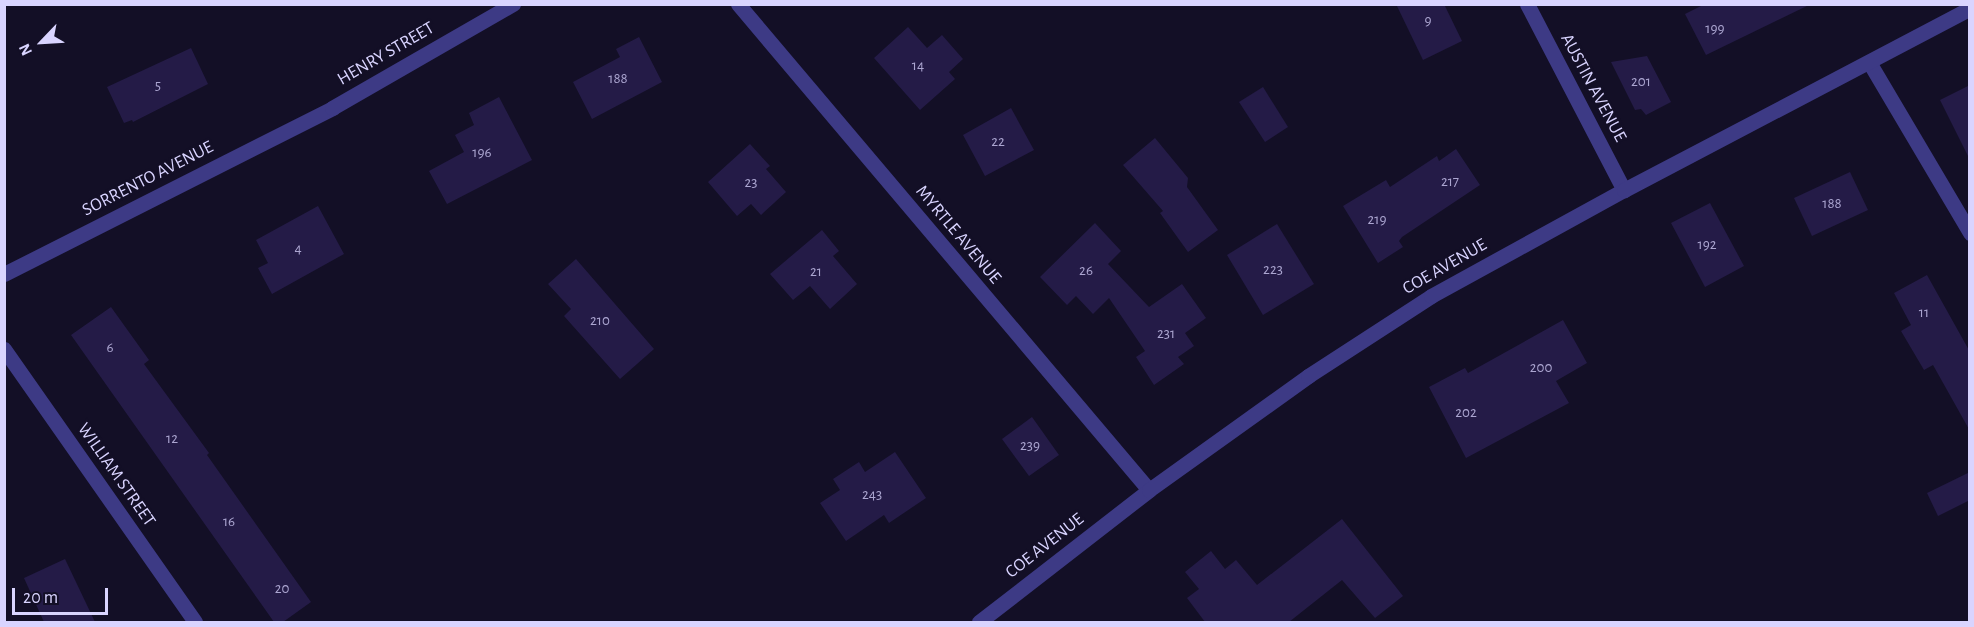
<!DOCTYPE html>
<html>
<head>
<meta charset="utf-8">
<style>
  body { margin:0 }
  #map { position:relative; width:1974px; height:627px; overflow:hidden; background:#130f26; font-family:"Alegreya Sans",sans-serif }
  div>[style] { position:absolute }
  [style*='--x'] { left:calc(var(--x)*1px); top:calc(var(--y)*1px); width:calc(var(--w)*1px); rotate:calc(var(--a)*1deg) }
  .building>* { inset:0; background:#241b47 }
  .minor>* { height:15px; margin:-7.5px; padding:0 7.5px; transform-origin:7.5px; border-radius:7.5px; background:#3d3a85 }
  .tertiary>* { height:15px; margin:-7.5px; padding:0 7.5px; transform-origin:7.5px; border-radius:7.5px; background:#3d3a85 }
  span { translate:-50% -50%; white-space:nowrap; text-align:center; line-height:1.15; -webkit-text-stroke:5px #130f26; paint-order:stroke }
  .number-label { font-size:15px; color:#aca6d1 }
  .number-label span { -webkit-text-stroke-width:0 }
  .street-label { font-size:18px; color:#d9d4ff }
  .frame { position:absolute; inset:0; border:6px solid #d9d4ff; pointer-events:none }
  .north { position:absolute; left:12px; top:12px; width:60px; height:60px; -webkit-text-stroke:4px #130f26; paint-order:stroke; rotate:245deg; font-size:16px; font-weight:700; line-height:24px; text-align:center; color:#d9d4ff }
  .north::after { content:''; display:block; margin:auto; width:21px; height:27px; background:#d9d4ff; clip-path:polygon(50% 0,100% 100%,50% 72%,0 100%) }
  .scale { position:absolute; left:12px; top:588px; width:96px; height:27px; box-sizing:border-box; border:3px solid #d9d4ff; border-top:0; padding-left:8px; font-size:18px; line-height:21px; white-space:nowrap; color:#d9d4ff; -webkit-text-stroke:4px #130f26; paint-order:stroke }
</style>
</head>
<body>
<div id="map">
  <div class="building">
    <div style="clip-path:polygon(1396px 4px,1444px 4px,1462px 41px,1423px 60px)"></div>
    <div style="clip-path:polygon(1705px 4px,1811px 4px,1706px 55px,1685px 14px)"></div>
    <div style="clip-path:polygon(908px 27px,927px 48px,942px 35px,963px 59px,949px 72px,955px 79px,920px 110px,874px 58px)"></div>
    <div style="clip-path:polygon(639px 37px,662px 82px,592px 119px,573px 82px,620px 57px,616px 49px)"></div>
    <div style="clip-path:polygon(191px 48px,208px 84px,133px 122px,132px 120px,124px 123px,107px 87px)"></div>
    <div style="clip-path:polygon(1647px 56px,1671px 102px,1646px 115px,1641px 109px,1635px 110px,1611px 62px)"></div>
    <div style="clip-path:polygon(1970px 85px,1970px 160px,1940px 100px)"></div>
    <div style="clip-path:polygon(1263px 87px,1288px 127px,1265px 142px,1239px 102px)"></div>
    <div style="clip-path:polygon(499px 97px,532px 160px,447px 204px,429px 171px,464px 152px,455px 135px,474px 125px,469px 113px)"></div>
    <div style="clip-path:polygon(1011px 108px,1034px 150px,985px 176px,963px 135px)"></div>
    <div style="clip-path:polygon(1155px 138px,1188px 178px,1187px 187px,1218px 230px,1188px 252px,1160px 213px,1163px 211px,1123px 165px)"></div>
    <div style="clip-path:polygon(750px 144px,770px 166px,766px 169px,786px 192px,761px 215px,751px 204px,737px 216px,708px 182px)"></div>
    <div style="clip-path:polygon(1456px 149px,1480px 185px,1402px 237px,1399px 241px,1403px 247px,1378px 263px,1343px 206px,1386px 180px,1390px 187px,1437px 156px,1439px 161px)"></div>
    <div style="clip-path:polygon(1850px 172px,1868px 210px,1812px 236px,1794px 198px)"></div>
    <div style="clip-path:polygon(1710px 203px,1744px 266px,1705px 287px,1671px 223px)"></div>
    <div style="clip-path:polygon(318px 206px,344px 254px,272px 294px,258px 268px,268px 263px,256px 240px)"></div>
    <div style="clip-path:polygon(1095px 223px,1121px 251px,1108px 264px,1149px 307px,1182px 284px,1206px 318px,1185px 333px,1194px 346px,1178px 357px,1184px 364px,1154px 385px,1136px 357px,1145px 351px,1109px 298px,1093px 314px,1076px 296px,1067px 305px,1040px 277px)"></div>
    <div style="clip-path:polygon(1277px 224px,1314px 284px,1263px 315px,1227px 255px)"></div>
    <div style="clip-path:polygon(822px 230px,839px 251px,833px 256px,857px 284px,830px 309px,810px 286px,793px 300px,770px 274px)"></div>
    <div style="clip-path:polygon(576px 259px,654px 349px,620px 379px,564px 316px,571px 309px,548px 284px)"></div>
    <div style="clip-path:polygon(1927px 275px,1970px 352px,1970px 431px,1933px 365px,1924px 370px,1901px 331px,1911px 325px,1894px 293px)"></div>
    <div style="clip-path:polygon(111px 307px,149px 360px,144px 364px,209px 453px,207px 455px,311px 602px,283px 622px,274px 622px,71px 335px)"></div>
    <div style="clip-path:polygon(1563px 320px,1587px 363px,1556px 381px,1569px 403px,1466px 458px,1429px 387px,1465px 368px,1468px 373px)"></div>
    <div style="clip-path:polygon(1032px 417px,1059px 455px,1029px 476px,1002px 439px)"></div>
    <div style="clip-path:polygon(895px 452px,926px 498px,889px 523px,884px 515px,846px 541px,820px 503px,840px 490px,833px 479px,859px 462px,865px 472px)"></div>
    <div style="clip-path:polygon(1970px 472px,1970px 500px,1938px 516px,1927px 493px)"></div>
    <div style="clip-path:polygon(1342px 519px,1403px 596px,1375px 618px,1342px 580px,1289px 622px,1205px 622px,1187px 598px,1199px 589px,1185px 572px,1211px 551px,1225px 569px,1236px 560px,1257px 585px)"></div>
    <div style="clip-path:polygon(65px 559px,95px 622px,44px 622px,24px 578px)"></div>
  </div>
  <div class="minor">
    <div style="--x:738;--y:4;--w:636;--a:49.78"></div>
    <div style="--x:1527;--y:4;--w:210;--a:62.5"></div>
    <div style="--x:1869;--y:62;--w:199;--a:59.4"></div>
    <div style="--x:4;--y:274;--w:368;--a:-26.8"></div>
    <div style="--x:332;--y:108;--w:209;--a:-29.9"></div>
    <div style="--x:4;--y:349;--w:333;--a:55"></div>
  </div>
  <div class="tertiary">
    <div style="--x:979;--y:622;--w:215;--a:-37.8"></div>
    <div style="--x:1149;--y:490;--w:196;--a:-35.6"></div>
    <div style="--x:1308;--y:376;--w:147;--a:-33"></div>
    <div style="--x:1431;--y:296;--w:220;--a:-28.8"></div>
    <div style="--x:1624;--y:190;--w:391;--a:-27.7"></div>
  </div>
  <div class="number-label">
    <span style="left:1428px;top:21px">9</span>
    <span style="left:1715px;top:29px">199</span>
    <span style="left:918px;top:66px">14</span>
    <span style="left:618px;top:79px">188</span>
    <span style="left:1641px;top:82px">201</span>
    <span style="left:158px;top:86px">5</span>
    <span style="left:998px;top:142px">22</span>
    <span style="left:482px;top:153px">196</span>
    <span style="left:1450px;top:182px">217</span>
    <span style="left:751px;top:183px">23</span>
    <span style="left:1832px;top:204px">188</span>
    <span style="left:1377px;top:220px">219</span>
    <span style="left:1707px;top:245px">192</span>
    <span style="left:298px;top:249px">4</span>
    <span style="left:1273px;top:270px">223</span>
    <span style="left:1086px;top:271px">26</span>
    <span style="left:816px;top:272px">21</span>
    <span style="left:1924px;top:313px">11</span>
    <span style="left:600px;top:321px">210</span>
    <span style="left:1166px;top:334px">231</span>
    <span style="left:110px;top:348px">6</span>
    <span style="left:1541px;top:368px">200</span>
    <span style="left:1466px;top:413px">202</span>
    <span style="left:172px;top:439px">12</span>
    <span style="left:1030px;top:446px">239</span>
    <span style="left:872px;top:495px">243</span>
    <span style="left:229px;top:522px">16</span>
    <span style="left:282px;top:589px">20</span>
  </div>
  <div class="street-label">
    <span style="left:386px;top:54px;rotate:-30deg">HENRY STREET</span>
    <span style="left:1593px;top:88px;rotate:62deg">AUSTIN AVENUE</span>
    <span style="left:148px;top:179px;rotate:-27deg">SORRENTO AVENUE</span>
    <span style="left:958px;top:235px;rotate:50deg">MYRTLE AVENUE</span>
    <span style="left:1445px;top:267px;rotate:-30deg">COE AVENUE</span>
    <span style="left:116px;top:475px;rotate:55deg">WILLIAM STREET</span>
    <span style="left:1045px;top:546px;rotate:-38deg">COE AVENUE</span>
  </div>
  <div class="frame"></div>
  <div class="north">N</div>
  <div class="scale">20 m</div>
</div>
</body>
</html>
